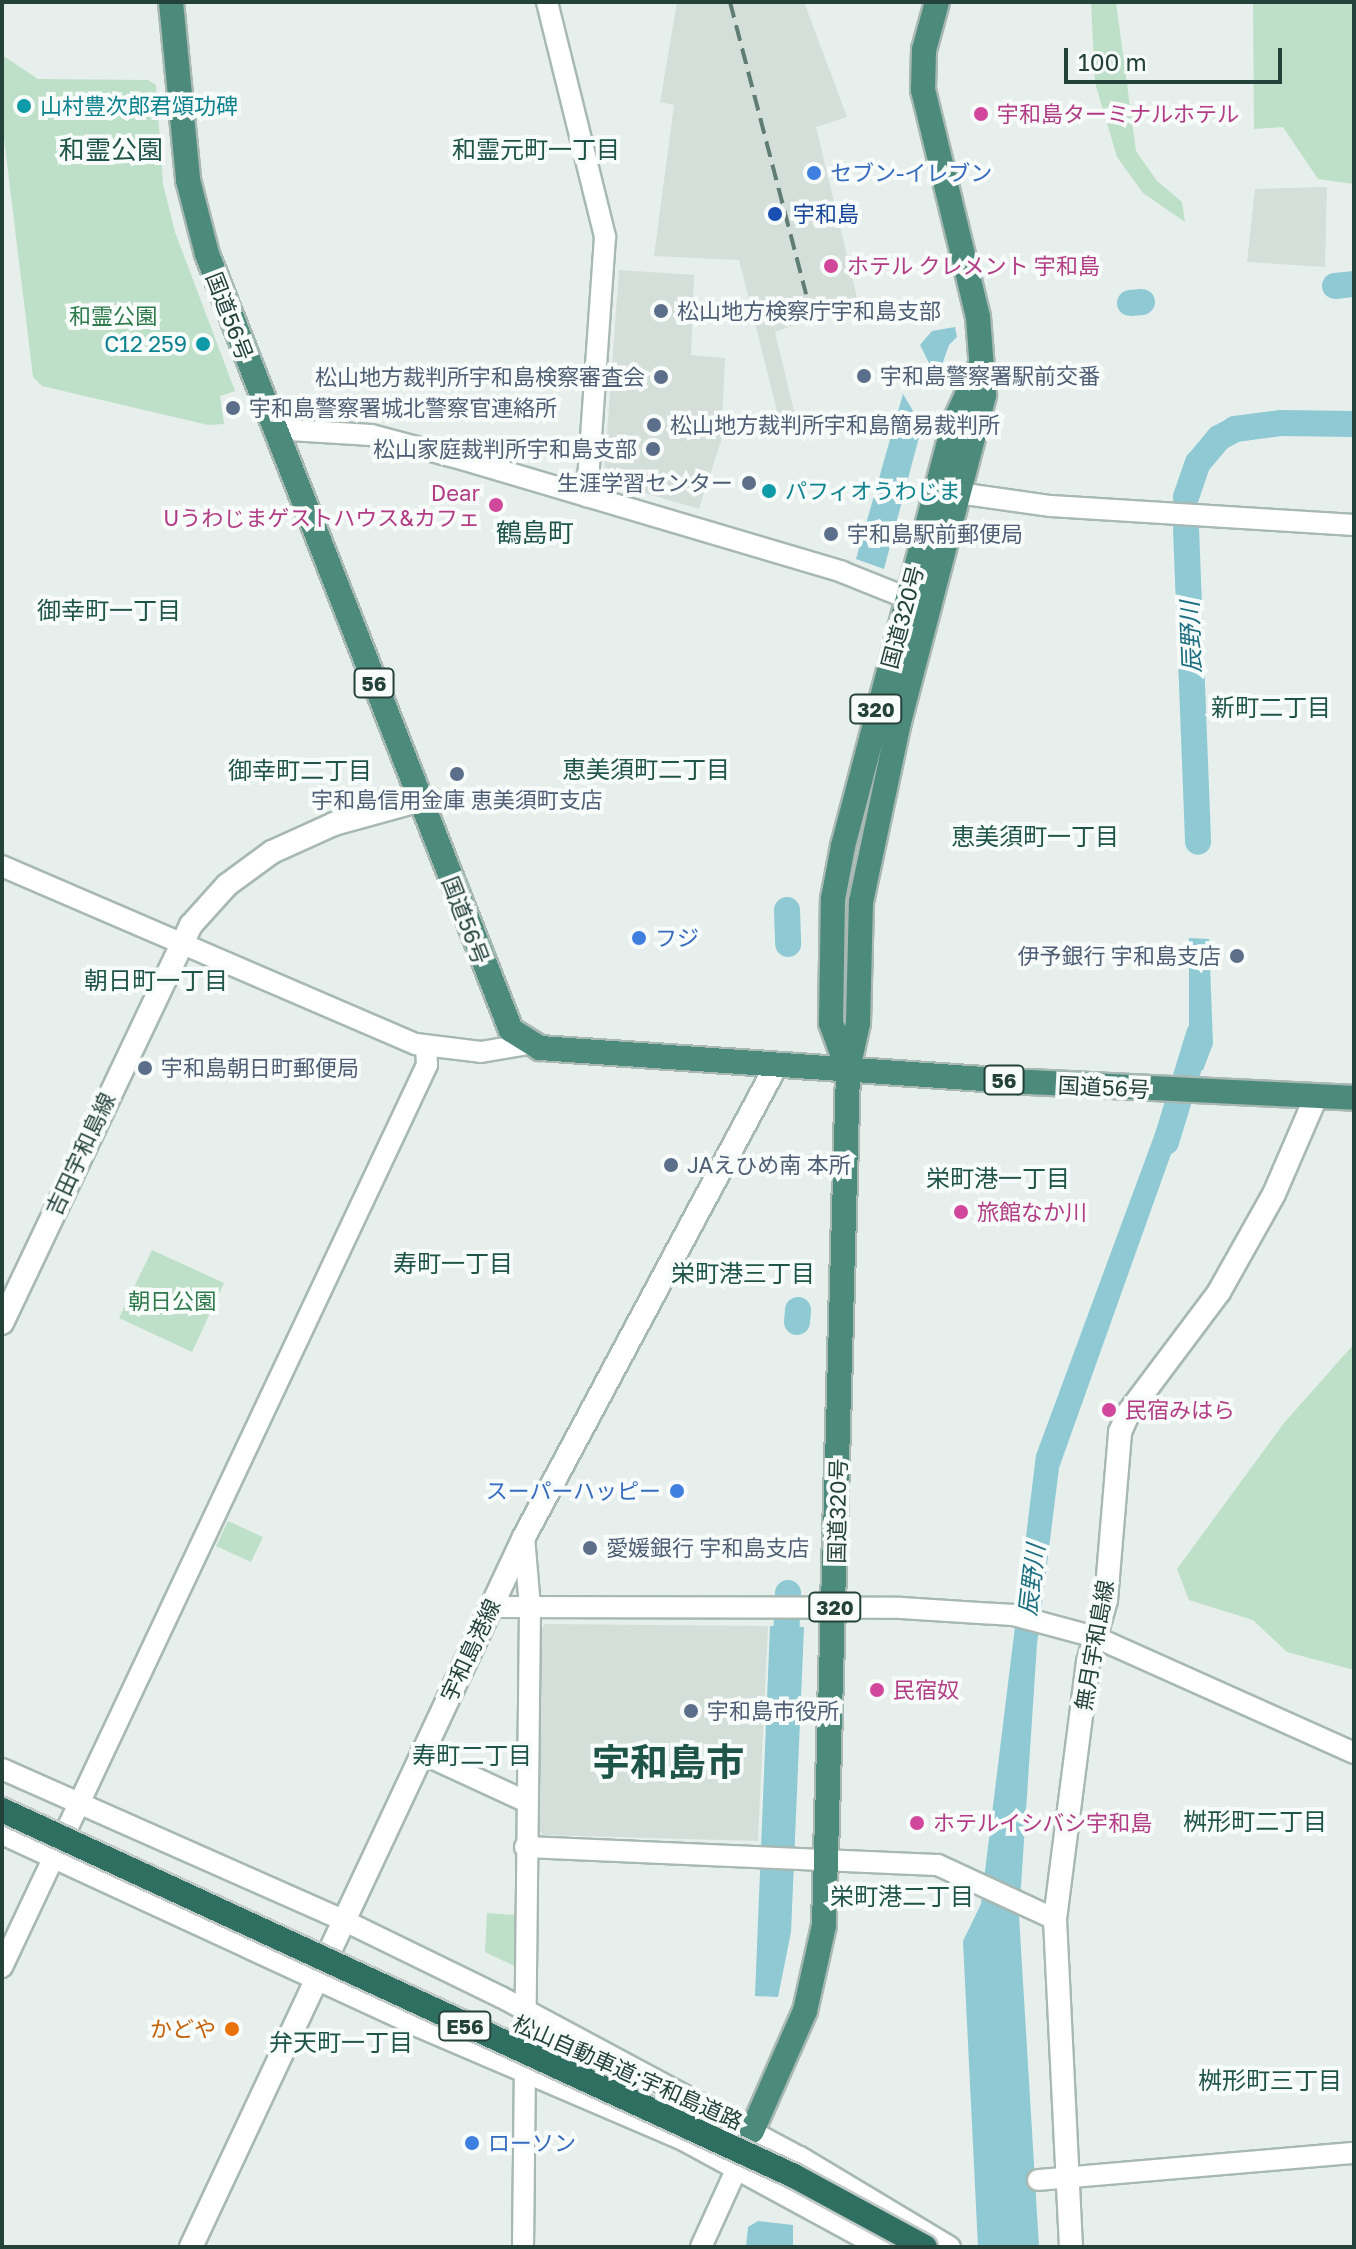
<!DOCTYPE html>
<html>
<head>
<meta charset="utf-8">
<style>
  body { margin:0 }
  #map { position:relative; width:1356px; height:2249px; overflow:hidden; background:#e6efeb; font-family:"Golos Text","Noto Sans JP",sans-serif }
  div>[style] { position:absolute }
  [style*='--x'] { left:calc(var(--x)*1px); top:calc(var(--y)*1px); width:calc(var(--w)*1px); rotate:calc(var(--a)*1deg) }
  .built>* { inset:0; background:#d4dfda }
  .green>* { inset:0; background:#bfe0c8 }
  .water>* { inset:0; background:#8ec9d4 }
  .river>* { height:26px; margin:-13px; padding:0 13px; transform-origin:13px; border-radius:13px; background:#8ec9d4 }
  .roads { filter:drop-shadow(2px 0 #a8b8b2) drop-shadow(-2px 0 #a8b8b2) drop-shadow(0 2px #a8b8b2) drop-shadow(0 -2px #a8b8b2) }
  .tertiary>* { height:20px; margin:-10px; padding:0 10px; transform-origin:10px; border-radius:10px; background:#fff }
  .secondary>* { height:22px; margin:-11px; padding:0 11px; transform-origin:11px; border-radius:11px; background:#fff }
  .trunk>* { height:24px; margin:-12px; padding:0 12px; transform-origin:12px; border-radius:12px; background:#4c8a7c }
  .rail>* { height:4px; margin-top:-2px; transform-origin:0; background:repeating-linear-gradient(90deg,#5f7d75 0 16px,transparent 0 24px) }
  .bridges { filter:drop-shadow(2px 0 #c2cac8) drop-shadow(-2px 0 #c2cac8) drop-shadow(0 2px #c2cac8) drop-shadow(0 -2px #c2cac8) }
  .motorway-bridge>* { height:24px; margin:-12px; padding:0 12px; transform-origin:12px; border-radius:12px; background:#2f6f62 }
  .dots>* { width:22px; height:22px; translate:-50% -50%; box-sizing:border-box; border:4px solid #f7fbf9; border-radius:50% }
  span { translate:-50% -50%; white-space:nowrap; text-align:center; line-height:1.15; -webkit-text-stroke:8px #f7fbf9; paint-order:stroke }
  .shield-label span { padding:2px 6px; background:#f7fbf9; border:2px solid; border-radius:6px; -webkit-text-stroke-width:0 }
  .shield-label { font-size:20px; color:#24423a; font-weight:700 }
  .culture-label { font-size:22px; color:#0d838f }
  .left { translate:0 -50%; text-align:left }
  .right { translate:-100% -50%; text-align:right }
  .hotel-label { font-size:22px; color:#b23c85 }
  .shop-label { font-size:22px; color:#366cbe }
  .transit-label { font-size:22px; color:#164399 }
  .service-label { font-size:22px; color:#4e5e75 }
  .park-label { font-size:22px; color:#2d7a4b }
  .street-label { font-size:22px; color:#24423a }
  .food-label { font-size:22px; color:#c56008 }
  .neighbourhood-label { font-size:24px; color:#1f5548 }
  .water-label { font-size:24px; color:#1c6f80; font-style:italic }
  .quarter-label { font-size:26px; color:#1f5548 }
  .town-label { font-size:38px; color:#1f5548; font-weight:700 }
  .frame { position:absolute; inset:0; border:4px solid #24423a; pointer-events:none }
  .scale { position:absolute; left:1064px; top:48px; width:218px; height:36px; box-sizing:border-box; border:4px solid #24423a; border-top:0; padding-left:10px; font-size:24px; line-height:28px; white-space:nowrap; color:#24423a; -webkit-text-stroke:6px #f7fbf9; paint-order:stroke }
</style>
</head>
<body>
<div id="map">
  <div class="built">
    <div style="clip-path:polygon(677px 2px,804px 2px,847px 117px,816px 127px,857px 297px,812px 310px,814px 318px,775px 332px,797px 424px,781px 427px,739px 260px,654px 256px,674px 105px,660px 102px)"></div>
    <div style="clip-path:polygon(1327px 187px,1325px 267px,1247px 262px,1255px 189px)"></div>
    <div style="clip-path:polygon(619px 270px,694px 275px,691px 355px,725px 358px,721px 441px,699px 509px,611px 483px,604px 475px)"></div>
    <div style="clip-path:polygon(545px 1624px,768px 1626px,758px 1841px,544px 1835px,537px 1829px,539px 1632px)"></div>
  </div>
  <div class="green">
    <div style="clip-path:polygon(1091px 2px,1116px 2px,1136px 151px,1157px 181px,1182px 202px,1185px 222px,1143px 193px,1117px 157px,1095px 83px)"></div>
    <div style="clip-path:polygon(1253px 2px,1354px 2px,1354px 184px,1318px 179px,1283px 127px,1254px 129px)"></div>
    <div style="clip-path:polygon(2px 55px,38px 79px,148px 80px,156px 85px,163px 184px,175px 232px,235px 391px,220px 396px,224px 424px,208px 425px,42px 386px,33px 377px,2px 122px)"></div>
    <div style="clip-path:polygon(152px 1250px,224px 1283px,192px 1352px,119px 1318px)"></div>
    <div style="clip-path:polygon(1354px 1344px,1354px 1670px,1287px 1652px,1253px 1620px,1189px 1600px,1177px 1569px,1284px 1423px)"></div>
    <div style="clip-path:polygon(228px 1521px,263px 1537px,251px 1562px,216px 1546px)"></div>
    <div style="clip-path:polygon(487px 1913px,515px 1915px,514px 1966px,485px 1952px)"></div>
  </div>
  <div class="water">
    <div style="clip-path:polygon(955px 327px,957px 337px,949px 345px,937px 379px,920px 345px,932px 331px)"></div>
    <div style="clip-path:polygon(903px 394px,922px 426px,884px 569px,856px 559px)"></div>
    <div style="clip-path:polygon(1189px 938px,1209px 939px,1213px 1044px,1203px 1070px,1179px 1069px,1189px 1037px)"></div>
    <div style="clip-path:polygon(1164px 1109px,1186px 1112px,1059px 1468px,1037px 1644px,1019px 1916px,1039px 2247px,978px 2247px,963px 1941px,981px 1904px,1036px 1455px)"></div>
    <div style="clip-path:polygon(770px 1626px,804px 1627px,791px 1932px,778px 1997px,755px 1996px)"></div>
    <div style="clip-path:polygon(758px 2221px,793px 2225px,793px 2247px,746px 2247px,748px 2227px)"></div>
  </div>
  <div class="river">
    <div style="--x:1335;--y:286;--w:18;--a:-6"></div>
    <div style="--x:1130;--y:303;--w:12;--a:-5"></div>
    <div style="--x:1186;--y:497;--w:36;--a:-71"></div>
    <div style="--x:1198;--y:463;--w:33;--a:-50"></div>
    <div style="--x:1219;--y:438;--w:18;--a:-29"></div>
    <div style="--x:1235;--y:429;--w:46;--a:-7.4"></div>
    <div style="--x:1281;--y:423;--w:73;--a:0.8"></div>
    <div style="--x:1186;--y:528;--w:314;--a:87.8"></div>
    <div style="--x:787;--y:910;--w:34;--a:88"></div>
    <div style="--x:1166;--y:1142;--w:113;--a:-73"></div>
    <div style="--x:797;--y:1322;--w:12;--a:-85"></div>
    <div style="--x:785;--y:1662;--w:69;--a:-87.5"></div>
  </div>
  <div class="roads">
    <div class="tertiary">
      <div style="--x:547;--y:2;--w:242;--a:76.1"></div>
      <div style="--x:605;--y:237;--w:260;--a:94"></div>
      <div style="--x:274;--y:429;--w:97;--a:3.5"></div>
      <div style="--x:371;--y:435;--w:97;--a:14.9"></div>
      <div style="--x:465;--y:460;--w:393;--a:16.5"></div>
      <div style="--x:842;--y:572;--w:86;--a:21.8"></div>
      <div style="--x:944;--y:491;--w:108;--a:8"></div>
      <div style="--x:1051;--y:506;--w:304;--a:3.6"></div>
      <div style="--x:2;--y:866;--w:451;--a:23.3"></div>
      <div style="--x:416;--y:1044;--w:65;--a:7"></div>
      <div style="--x:481;--y:1052;--w:48;--a:-9.7"></div>
      <div style="--x:490;--y:1607;--w:411;--a:0.1"></div>
      <div style="--x:901;--y:1608;--w:112;--a:3.6"></div>
      <div style="--x:1013;--y:1615;--w:85;--a:15"></div>
      <div style="--x:1095;--y:1637;--w:284;--a:24.1"></div>
      <div style="--x:421;--y:1753;--w:115;--a:24.8"></div>
      <div style="--x:2;--y:1769;--w:373;--a:23.9"></div>
      <div style="--x:343;--y:1920;--w:176;--a:26"></div>
      <div style="--x:501;--y:1997;--w:339;--a:28.2"></div>
      <div style="--x:800;--y:2157;--w:175;--a:31"></div>
      <div style="--x:2;--y:1834;--w:447;--a:24.8"></div>
      <div style="--x:408;--y:2022;--w:301;--a:23.2"></div>
      <div style="--x:685;--y:2141;--w:222;--a:28.5"></div>
      <div style="--x:525;--y:1847;--w:413;--a:2.5"></div>
      <div style="--x:938;--y:1865;--w:129;--a:24.8"></div>
      <div style="--x:2;--y:1967;--w:997;--a:-64.77"></div>
      <div style="--x:427;--y:1065;--w:18;--a:-93"></div>
      <div style="--x:1038;--y:2180;--w:317;--a:-4.9"></div>
      <div style="--x:523;--y:2247;--w:640;--a:-89.37"></div>
      <div style="--x:530;--y:1607;--w:70;--a:-94.9"></div>
      <div style="--x:701;--y:2247;--w:99;--a:-65.5"></div>
    </div>
    <div class="secondary">
      <div style="--x:2;--y:1323;--w:441;--a:-64.6"></div>
      <div style="--x:191;--y:925;--w:54;--a:-48"></div>
      <div style="--x:227;--y:885;--w:56;--a:-36.3"></div>
      <div style="--x:272;--y:852;--w:68;--a:-24.3"></div>
      <div style="--x:334;--y:824;--w:90;--a:-15.4"></div>
      <div style="--x:191;--y:2247;--w:784;--a:-64.87"></div>
      <div style="--x:524;--y:1537;--w:534;--a:-61.85"></div>
      <div style="--x:1071;--y:2247;--w:328;--a:-92.8"></div>
      <div style="--x:1055;--y:1919;--w:259;--a:-82.7"></div>
      <div style="--x:1088;--y:1662;--w:65;--a:-73.8"></div>
      <div style="--x:1106;--y:1600;--w:169;--a:-85.2"></div>
      <div style="--x:1120;--y:1432;--w:22;--a:-66"></div>
      <div style="--x:1129;--y:1412;--w:150;--a:-53.1"></div>
      <div style="--x:1219;--y:1292;--w:112;--a:-60.7"></div>
      <div style="--x:1274;--y:1194;--w:106;--a:-66.6"></div>
    </div>
    <div class="trunk">
      <div style="--x:171;--y:2;--w:179;--a:84.5"></div>
      <div style="--x:188;--y:180;--w:76;--a:75.6"></div>
      <div style="--x:207;--y:254;--w:833;--a:68.61"></div>
      <div style="--x:511;--y:1030;--w:34;--a:32"></div>
      <div style="--x:540;--y:1048;--w:492;--a:4"></div>
      <div style="--x:1031;--y:1082;--w:323;--a:2.8"></div>
      <div style="--x:847;--y:1067;--w:47;--a:-110"></div>
      <div style="--x:831;--y:1023;--w:124;--a:-89.1"></div>
      <div style="--x:833;--y:899;--w:54;--a:-79.3"></div>
      <div style="--x:843;--y:846;--w:437;--a:-75.3"></div>
      <div style="--x:954;--y:423;--w:62;--a:-65.1"></div>
      <div style="--x:752;--y:2131;--w:131;--a:-66.2"></div>
      <div style="--x:805;--y:2011;--w:88;--a:-77.5"></div>
      <div style="--x:824;--y:1925;--w:856;--a:-88.39"></div>
      <div style="--x:848;--y:1069;--w:47;--a:-77.7"></div>
      <div style="--x:858;--y:1023;--w:121;--a:-88.6"></div>
      <div style="--x:861;--y:902;--w:184;--a:-78.1"></div>
      <div style="--x:899;--y:722;--w:338;--a:-75.4"></div>
      <div style="--x:984;--y:395;--w:78;--a:-94.4"></div>
      <div style="--x:978;--y:317;--w:234;--a:-103.6"></div>
      <div style="--x:923;--y:90;--w:40;--a:-88.6"></div>
      <div style="--x:924;--y:50;--w:50;--a:-74.8"></div>
    </div>
  </div>
  <div class="rail">
    <div style="--x:730;--y:2;--w:302;--a:75.4"></div>
  </div>
  <div class="bridges">
    <div class="motorway-bridge">
      <div style="--x:2;--y:1810;--w:872;--a:24.8"></div>
      <div style="--x:794;--y:2176;--w:149;--a:28.5"></div>
    </div>
  </div>
  <div class="dots">
    <div style="left:24px;top:106px;background:#0f9aa8"></div>
    <div style="left:981px;top:114px;background:#d1479c"></div>
    <div style="left:814px;top:173px;background:#3f7fe0"></div>
    <div style="left:775px;top:214px;background:#1a4fb4"></div>
    <div style="left:831px;top:266px;background:#d1479c"></div>
    <div style="left:661px;top:311px;background:#5c6f8a"></div>
    <div style="left:203px;top:344px;background:#0f9aa8"></div>
    <div style="left:864px;top:376px;background:#5c6f8a"></div>
    <div style="left:661px;top:377px;background:#5c6f8a"></div>
    <div style="left:233px;top:408px;background:#5c6f8a"></div>
    <div style="left:654px;top:425px;background:#5c6f8a"></div>
    <div style="left:653px;top:449px;background:#5c6f8a"></div>
    <div style="left:749px;top:483px;background:#5c6f8a"></div>
    <div style="left:769px;top:491px;background:#0f9aa8"></div>
    <div style="left:496px;top:505px;background:#d1479c"></div>
    <div style="left:831px;top:534px;background:#5c6f8a"></div>
    <div style="left:457px;top:774px;background:#5c6f8a"></div>
    <div style="left:639px;top:938px;background:#3f7fe0"></div>
    <div style="left:1237px;top:956px;background:#5c6f8a"></div>
    <div style="left:145px;top:1068px;background:#5c6f8a"></div>
    <div style="left:671px;top:1165px;background:#5c6f8a"></div>
    <div style="left:961px;top:1212px;background:#d1479c"></div>
    <div style="left:1109px;top:1410px;background:#d1479c"></div>
    <div style="left:677px;top:1491px;background:#3f7fe0"></div>
    <div style="left:590px;top:1548px;background:#5c6f8a"></div>
    <div style="left:877px;top:1690px;background:#d1479c"></div>
    <div style="left:691px;top:1711px;background:#5c6f8a"></div>
    <div style="left:917px;top:1823px;background:#d1479c"></div>
    <div style="left:232px;top:2029px;background:#e8710a"></div>
    <div style="left:472px;top:2143px;background:#3f7fe0"></div>
  </div>
  <div class="shield-label">
    <span style="left:374px;top:683px">56</span>
    <span style="left:876px;top:709px">320</span>
    <span style="left:1004px;top:1080px">56</span>
    <span style="left:835px;top:1607px">320</span>
    <span style="left:465px;top:2026px">E56</span>
  </div>
  <div class="culture-label">
    <span class="left" style="left:40px;top:106px">山村豊次郎君頌功碑</span>
    <span class="right" style="left:187px;top:344px">C12 259</span>
    <span class="left" style="left:785px;top:491px">パフィオうわじま</span>
  </div>
  <div class="hotel-label">
    <span class="left" style="left:997px;top:114px">宇和島ターミナルホテル</span>
    <span class="left" style="left:847px;top:266px">ホテル クレメント 宇和島</span>
    <span class="right" style="left:480px;top:505px">Dear<br>Uうわじまゲストハウス&amp;カフェ</span>
    <span class="left" style="left:977px;top:1212px">旅館なか川</span>
    <span class="left" style="left:1125px;top:1410px">民宿みはら</span>
    <span class="left" style="left:893px;top:1690px">民宿奴</span>
    <span class="left" style="left:933px;top:1823px">ホテルイシバシ宇和島</span>
  </div>
  <div class="shop-label">
    <span class="left" style="left:830px;top:173px">セブン-イレブン</span>
    <span class="left" style="left:655px;top:938px">フジ</span>
    <span class="right" style="left:661px;top:1491px">スーパーハッピー</span>
    <span class="left" style="left:488px;top:2143px">ローソン</span>
  </div>
  <div class="transit-label">
    <span class="left" style="left:793px;top:214px">宇和島</span>
  </div>
  <div class="service-label">
    <span class="left" style="left:677px;top:311px">松山地方検察庁宇和島支部</span>
    <span class="left" style="left:880px;top:376px">宇和島警察署駅前交番</span>
    <span class="right" style="left:645px;top:377px">松山地方裁判所宇和島検察審査会</span>
    <span class="left" style="left:249px;top:408px">宇和島警察署城北警察官連絡所</span>
    <span class="left" style="left:670px;top:425px">松山地方裁判所宇和島簡易裁判所</span>
    <span class="right" style="left:637px;top:449px">松山家庭裁判所宇和島支部</span>
    <span class="right" style="left:733px;top:483px">生涯学習センター</span>
    <span class="left" style="left:847px;top:534px">宇和島駅前郵便局</span>
    <span style="left:457px;top:800px">宇和島信用金庫 恵美須町支店</span>
    <span class="right" style="left:1221px;top:956px">伊予銀行 宇和島支店</span>
    <span class="left" style="left:161px;top:1068px">宇和島朝日町郵便局</span>
    <span class="left" style="left:687px;top:1165px">JAえひめ南 本所</span>
    <span class="left" style="left:606px;top:1548px">愛媛銀行 宇和島支店</span>
    <span class="left" style="left:707px;top:1711px">宇和島市役所</span>
  </div>
  <div class="park-label">
    <span style="left:113px;top:316px">和霊公園</span>
    <span style="left:172px;top:1301px">朝日公園</span>
  </div>
  <div class="street-label">
    <span style="left:230px;top:316px;rotate:69deg">国道56号</span>
    <span style="left:902px;top:617px;rotate:-75deg">国道320号</span>
    <span style="left:466px;top:920px;rotate:69deg">国道56号</span>
    <span style="left:1104px;top:1087px;rotate:3deg">国道56号</span>
    <span style="left:80px;top:1154px;rotate:-65deg">吉田宇和島線</span>
    <span style="left:837px;top:1511px;rotate:-89deg">国道320号</span>
    <span style="left:1094px;top:1645px;rotate:-80deg">無月宇和島線</span>
    <span style="left:470px;top:1650px;rotate:-65deg">宇和島港線</span>
    <span style="left:628px;top:2072px;rotate:24deg">松山自動車道;宇和島道路</span>
  </div>
  <div class="food-label">
    <span class="right" style="left:216px;top:2029px">かどや</span>
  </div>
  <div class="neighbourhood-label">
    <span style="left:536px;top:149px">和霊元町一丁目</span>
    <span style="left:109px;top:610px">御幸町一丁目</span>
    <span style="left:1271px;top:707px">新町二丁目</span>
    <span style="left:646px;top:769px">恵美須町二丁目</span>
    <span style="left:300px;top:770px">御幸町二丁目</span>
    <span style="left:1035px;top:836px">恵美須町一丁目</span>
    <span style="left:156px;top:980px">朝日町一丁目</span>
    <span style="left:998px;top:1178px">栄町港一丁目</span>
    <span style="left:453px;top:1263px">寿町一丁目</span>
    <span style="left:743px;top:1273px">栄町港三丁目</span>
    <span style="left:472px;top:1755px">寿町二丁目</span>
    <span style="left:1255px;top:1821px">桝形町二丁目</span>
    <span style="left:902px;top:1896px">栄町港二丁目</span>
    <span style="left:341px;top:2042px">弁天町一丁目</span>
    <span style="left:1270px;top:2080px">桝形町三丁目</span>
  </div>
  <div class="water-label">
    <span style="left:1190px;top:637px;rotate:-92deg">辰野川</span>
    <span style="left:1031px;top:1580px;rotate:-83deg">辰野川</span>
  </div>
  <div class="quarter-label">
    <span style="left:111px;top:150px">和霊公園</span>
    <span style="left:535px;top:533px">鶴島町</span>
  </div>
  <div class="town-label">
    <span style="left:668px;top:1762px">宇和島市</span>
  </div>
  <div class="frame"></div>
  <div class="scale">100 m</div>
</div>
</body>
</html>
